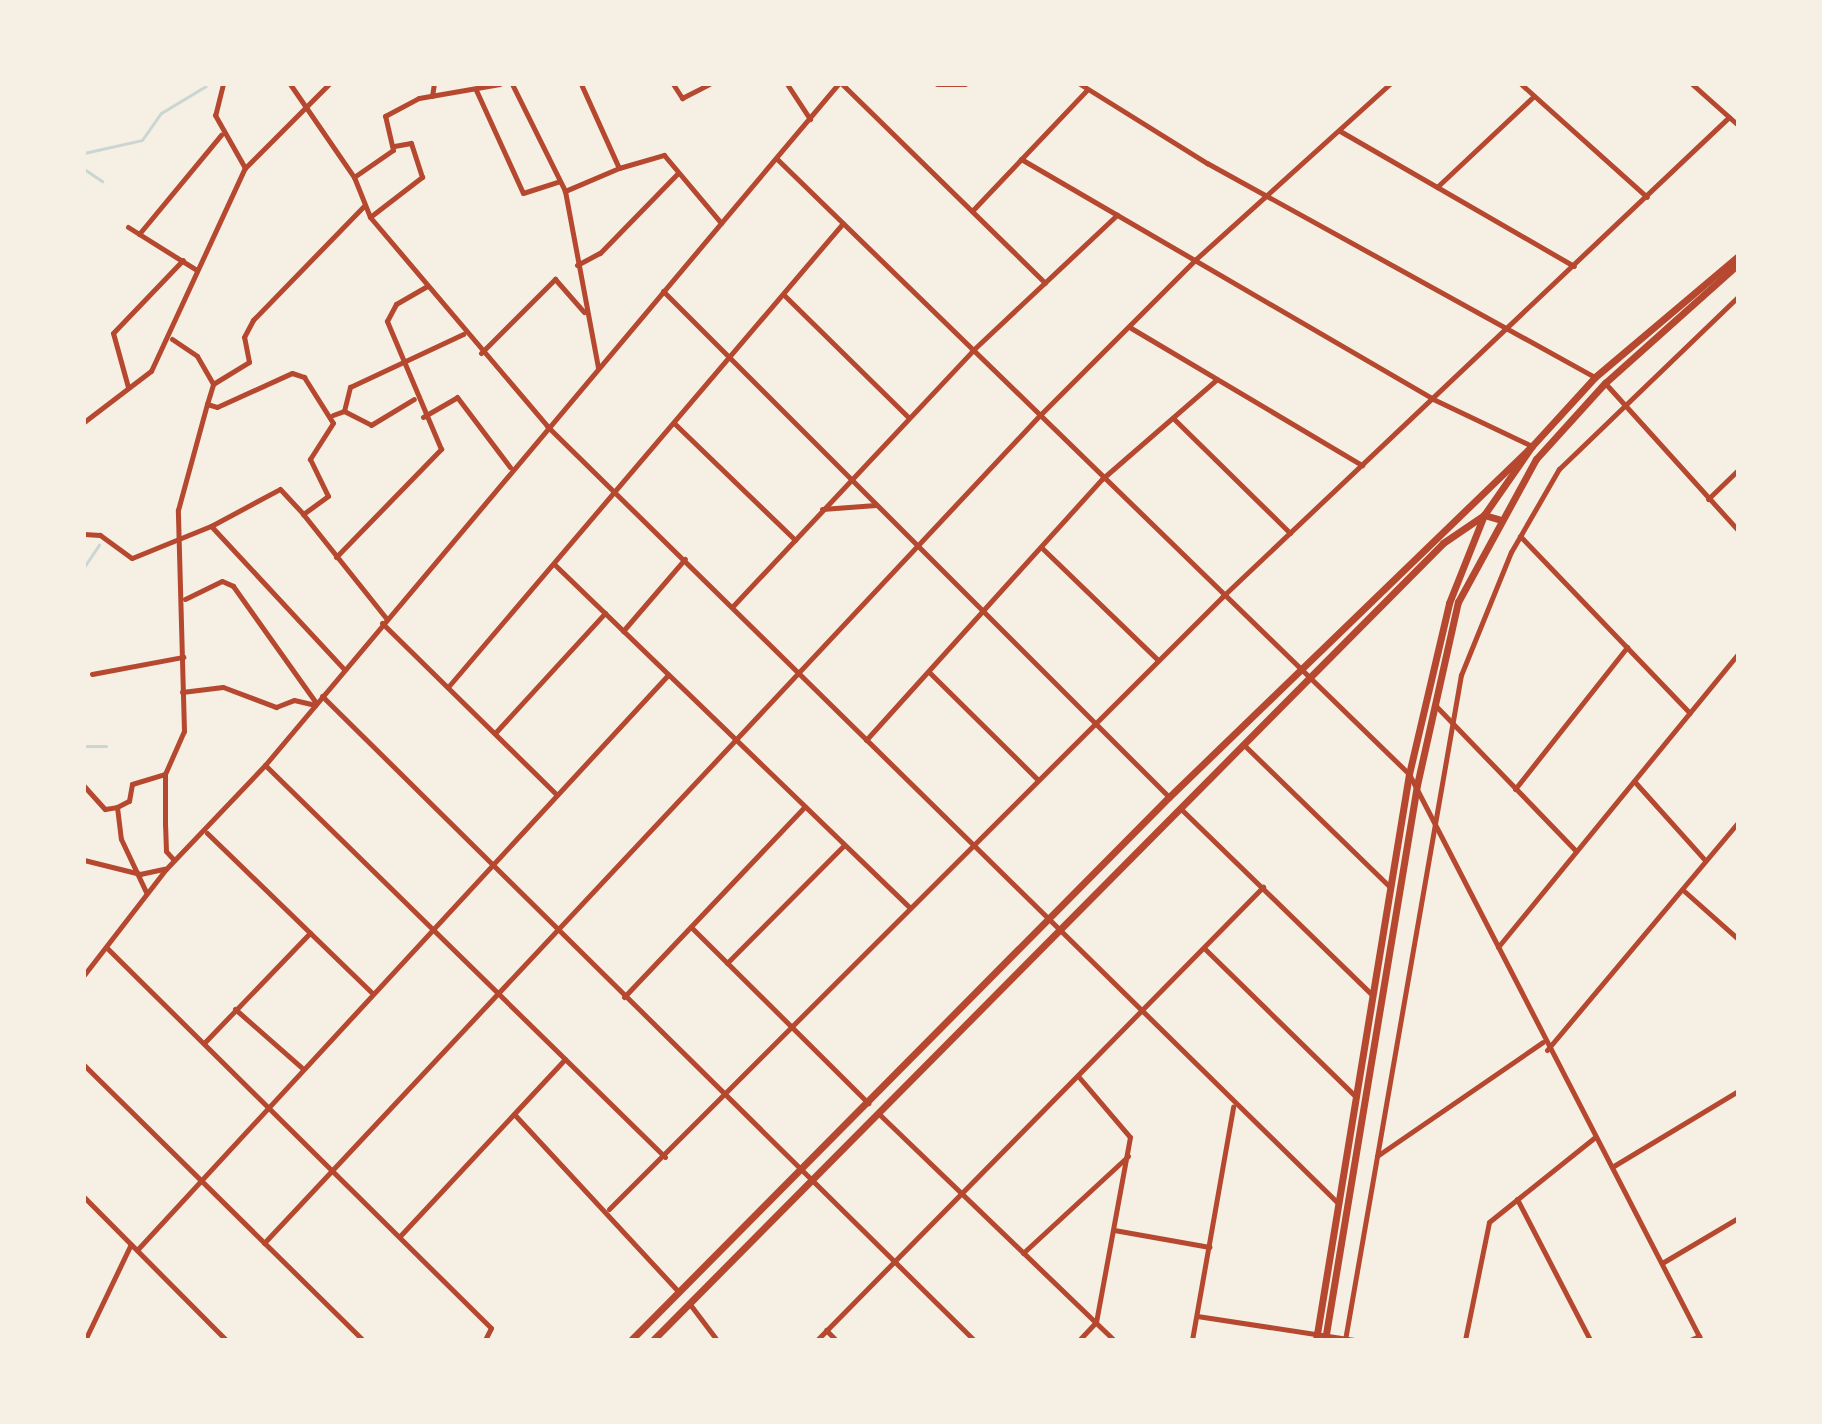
<!DOCTYPE html>
<html>
<head>
<meta charset="utf-8">
<style>
  body { margin:0 }
  #map { position:relative; width:1822px; height:1424px; overflow:hidden; background:#f6efe4; font-family:"Sofia Sans Condensed",sans-serif }
  div>[style] { position:absolute }
  [style*='--x'] { left:calc(var(--x)*1px); top:calc(var(--y)*1px); width:calc(var(--w)*1px); rotate:calc(var(--a)*1deg) }
  .stream>* { height:3px; margin:-1.5px; padding:0 1.5px; transform-origin:1.5px; border-radius:1.5px; background:#c9d6d2 }
  .minor>* { height:5px; margin:-2.5px; padding:0 2.5px; transform-origin:2.5px; border-radius:2.5px; background:#b5482f }
  .tertiary>* { height:7px; margin:-3.5px; padding:0 3.5px; transform-origin:3.5px; border-radius:3.5px; background:#b5482f }
  span { translate:-50% -50%; white-space:nowrap; text-align:center; line-height:1.15; -webkit-text-stroke:8px #f6efe4; paint-order:stroke }
  .frame { position:absolute; inset:0; border:86px solid #f6efe4; pointer-events:none }
</style>
</head>
<body>
<div id="map">
  <div class="stream">
    <div style="--x:84;--y:153;--w:59;--a:-12.6"></div>
    <div style="--x:142;--y:140;--w:33;--a:-55"></div>
    <div style="--x:161;--y:113;--w:52;--a:-31"></div>
    <div style="--x:84;--y:169;--w:22;--a:34"></div>
    <div style="--x:84;--y:567;--w:27;--a:-56"></div>
    <div style="--x:84;--y:746;--w:22;--a:0"></div>
  </div>
  <div class="minor">
    <div style="--x:223;--y:84;--w:32;--a:104"></div>
    <div style="--x:215;--y:115;--w:61;--a:60.5"></div>
    <div style="--x:290;--y:84;--w:113;--a:55.5"></div>
    <div style="--x:354;--y:177;--w:43;--a:68.2"></div>
    <div style="--x:370;--y:217;--w:274;--a:49.7"></div>
    <div style="--x:547;--y:426;--w:1109;--a:44.49"></div>
    <div style="--x:512;--y:84;--w:119;--a:63.6"></div>
    <div style="--x:581;--y:84;--w:92;--a:65.7"></div>
    <div style="--x:619;--y:168;--w:59;--a:156.9"></div>
    <div style="--x:565;--y:191;--w:180;--a:79.4"></div>
    <div style="--x:673;--y:84;--w:17;--a:57"></div>
    <div style="--x:682;--y:98;--w:30;--a:-27"></div>
    <div style="--x:787;--y:84;--w:42;--a:56.7"></div>
    <div style="--x:842;--y:84;--w:284;--a:44.4"></div>
    <div style="--x:937;--y:84;--w:28;--a:0"></div>
    <div style="--x:1080;--y:84;--w:150;--a:31.9"></div>
    <div style="--x:1207;--y:163;--w:443;--a:28.9"></div>
    <div style="--x:1521;--y:84;--w:169;--a:41.9"></div>
    <div style="--x:1692;--y:84;--w:62;--a:41.7"></div>
    <div style="--x:476;--y:90;--w:113;--a:65.5"></div>
    <div style="--x:523;--y:193;--w:38;--a:-18"></div>
    <div style="--x:432;--y:96;--w:12;--a:-81"></div>
    <div style="--x:1340;--y:131;--w:270;--a:30"></div>
    <div style="--x:776;--y:158;--w:883;--a:44.22"></div>
    <div style="--x:1409;--y:774;--w:637;--a:62.71"></div>
    <div style="--x:1021;--y:159;--w:477;--a:30.2"></div>
    <div style="--x:1433;--y:399;--w:110;--a:25.4"></div>
    <div style="--x:619;--y:168;--w:47;--a:-16.1"></div>
    <div style="--x:664;--y:155;--w:89;--a:50"></div>
    <div style="--x:354;--y:177;--w:47;--a:-34.7"></div>
    <div style="--x:393;--y:150;--w:35;--a:-103"></div>
    <div style="--x:385;--y:116;--w:38;--a:-28"></div>
    <div style="--x:419;--y:98;--w:82;--a:-9.8"></div>
    <div style="--x:1437;--y:187;--w:133;--a:-43.2"></div>
    <div style="--x:972;--y:211;--w:167;--a:-46.5"></div>
    <div style="--x:370;--y:217;--w:66;--a:-37.6"></div>
    <div style="--x:422;--y:177;--w:36;--a:-108"></div>
    <div style="--x:411;--y:143;--w:17;--a:170"></div>
    <div style="--x:128;--y:227;--w:79;--a:32.1"></div>
    <div style="--x:139;--y:234;--w:129;--a:-50.4"></div>
    <div style="--x:577;--y:265;--w:26;--a:-28"></div>
    <div style="--x:600;--y:253;--w:112;--a:-45.7"></div>
    <div style="--x:663;--y:291;--w:716;--a:45"></div>
    <div style="--x:784;--y:295;--w:174;--a:44.5"></div>
    <div style="--x:1131;--y:328;--w:269;--a:30.7"></div>
    <div style="--x:172;--y:339;--w:30;--a:34"></div>
    <div style="--x:197;--y:356;--w:32;--a:60"></div>
    <div style="--x:481;--y:353;--w:105;--a:-45"></div>
    <div style="--x:555;--y:279;--w:44;--a:48.7"></div>
    <div style="--x:1605;--y:383;--w:198;--a:47.9"></div>
    <div style="--x:128;--y:387;--w:56;--a:-105.5"></div>
    <div style="--x:113;--y:333;--w:101;--a:-46.2"></div>
    <div style="--x:207;--y:404;--w:21;--a:-73"></div>
    <div style="--x:213;--y:384;--w:42;--a:-31.4"></div>
    <div style="--x:249;--y:362;--w:25;--a:-101"></div>
    <div style="--x:244;--y:337;--w:19;--a:-62"></div>
    <div style="--x:253;--y:320;--w:159;--a:-45.8"></div>
    <div style="--x:344;--y:411;--w:30;--a:27"></div>
    <div style="--x:371;--y:425;--w:50;--a:-31.2"></div>
    <div style="--x:333;--y:415;--w:12;--a:-20"></div>
    <div style="--x:344;--y:411;--w:25;--a:-76"></div>
    <div style="--x:350;--y:387;--w:125;--a:-25.1"></div>
    <div style="--x:423;--y:417;--w:39;--a:-30"></div>
    <div style="--x:457;--y:397;--w:88;--a:52.9"></div>
    <div style="--x:1173;--y:418;--w:164;--a:44.5"></div>
    <div style="--x:84;--y:422;--w:84;--a:-37.3"></div>
    <div style="--x:151;--y:371;--w:224;--a:-65.2"></div>
    <div style="--x:245;--y:168;--w:119;--a:-45"></div>
    <div style="--x:675;--y:424;--w:167;--a:44"></div>
    <div style="--x:1708;--y:499;--w:42;--a:-44"></div>
    <div style="--x:822;--y:509;--w:54;--a:-4.2"></div>
    <div style="--x:211;--y:526;--w:78;--a:-28.2"></div>
    <div style="--x:280;--y:489;--w:34;--a:47"></div>
    <div style="--x:84;--y:534;--w:16;--a:4"></div>
    <div style="--x:100;--y:535;--w:39;--a:36"></div>
    <div style="--x:132;--y:558;--w:85;--a:-22.1"></div>
    <div style="--x:211;--y:526;--w:195;--a:47.1"></div>
    <div style="--x:1520;--y:536;--w:245;--a:46.2"></div>
    <div style="--x:1042;--y:548;--w:161;--a:44"></div>
    <div style="--x:336;--y:557;--w:151;--a:-45.8"></div>
    <div style="--x:441;--y:449;--w:139;--a:-112.9"></div>
    <div style="--x:387;--y:321;--w:19;--a:-62"></div>
    <div style="--x:396;--y:304;--w:36;--a:-30"></div>
    <div style="--x:554;--y:564;--w:495;--a:44"></div>
    <div style="--x:185;--y:599;--w:41;--a:-25.9"></div>
    <div style="--x:222;--y:581;--w:12;--a:24"></div>
    <div style="--x:233;--y:586;--w:143;--a:54.6"></div>
    <div style="--x:732;--y:607;--w:351;--a:-46.8"></div>
    <div style="--x:972;--y:351;--w:199;--a:-43.2"></div>
    <div style="--x:382;--y:623;--w:245;--a:44.5"></div>
    <div style="--x:623;--y:631;--w:95;--a:-49.3"></div>
    <div style="--x:929;--y:672;--w:153;--a:44.7"></div>
    <div style="--x:92;--y:674;--w:93;--a:-10.6"></div>
    <div style="--x:448;--y:687;--w:609;--a:-49.59"></div>
    <div style="--x:182;--y:692;--w:41;--a:-7"></div>
    <div style="--x:223;--y:687;--w:57;--a:20.7"></div>
    <div style="--x:276;--y:707;--w:19;--a:-21"></div>
    <div style="--x:294;--y:700;--w:22;--a:13"></div>
    <div style="--x:322;--y:696;--w:916;--a:44.65"></div>
    <div style="--x:1435;--y:705;--w:203;--a:46"></div>
    <div style="--x:495;--y:733;--w:163;--a:-47.5"></div>
    <div style="--x:866;--y:740;--w:352;--a:-47.9"></div>
    <div style="--x:1102;--y:479;--w:152;--a:-41"></div>
    <div style="--x:1243;--y:744;--w:205;--a:44.2"></div>
    <div style="--x:265;--y:765;--w:560;--a:44.42"></div>
    <div style="--x:1634;--y:781;--w:106;--a:48.1"></div>
    <div style="--x:84;--y:786;--w:31;--a:48"></div>
    <div style="--x:105;--y:809;--w:12;--a:-9"></div>
    <div style="--x:117;--y:807;--w:32;--a:83"></div>
    <div style="--x:121;--y:839;--w:59;--a:64.7"></div>
    <div style="--x:1515;--y:789;--w:181;--a:-51.7"></div>
    <div style="--x:117;--y:807;--w:13;--a:-27"></div>
    <div style="--x:129;--y:801;--w:17;--a:-80"></div>
    <div style="--x:132;--y:784;--w:34;--a:-17"></div>
    <div style="--x:1181;--y:809;--w:267;--a:44.2"></div>
    <div style="--x:207;--y:833;--w:231;--a:44.1"></div>
    <div style="--x:84;--y:860;--w:58;--a:14"></div>
    <div style="--x:140;--y:874;--w:25;--a:-12"></div>
    <div style="--x:174;--y:860;--w:12;--a:-132"></div>
    <div style="--x:166;--y:851;--w:26;--a:-92"></div>
    <div style="--x:165;--y:825;--w:51;--a:-90"></div>
    <div style="--x:165;--y:774;--w:47;--a:-66.2"></div>
    <div style="--x:184;--y:731;--w:221;--a:-91.6"></div>
    <div style="--x:178;--y:510;--w:110;--a:-74.7"></div>
    <div style="--x:207;--y:404;--w:10;--a:17"></div>
    <div style="--x:217;--y:407;--w:82;--a:-24.4"></div>
    <div style="--x:292;--y:373;--w:13;--a:18"></div>
    <div style="--x:304;--y:377;--w:54;--a:57.8"></div>
    <div style="--x:333;--y:423;--w:43;--a:122.6"></div>
    <div style="--x:310;--y:459;--w:41;--a:64.1"></div>
    <div style="--x:328;--y:496;--w:31;--a:144"></div>
    <div style="--x:303;--y:514;--w:133;--a:51.4"></div>
    <div style="--x:1683;--y:890;--w:74;--a:41.7"></div>
    <div style="--x:691;--y:927;--w:250;--a:44.8"></div>
    <div style="--x:1498;--y:947;--w:379;--a:-50.7"></div>
    <div style="--x:107;--y:948;--w:540;--a:44.7"></div>
    <div style="--x:491;--y:1328;--w:13;--a:117"></div>
    <div style="--x:1204;--y:948;--w:211;--a:44.4"></div>
    <div style="--x:727;--y:963;--w:166;--a:-45.2"></div>
    <div style="--x:84;--y:975;--w:134;--a:-52.3"></div>
    <div style="--x:166;--y:869;--w:144;--a:-46.4"></div>
    <div style="--x:265;--y:765;--w:890;--a:-49.92"></div>
    <div style="--x:624;--y:997;--w:262;--a:-46.5"></div>
    <div style="--x:235;--y:1009;--w:88;--a:41.3"></div>
    <div style="--x:204;--y:1043;--w:153;--a:-46.1"></div>
    <div style="--x:1547;--y:1050;--w:297;--a:-50"></div>
    <div style="--x:84;--y:1065;--w:392;--a:44.6"></div>
    <div style="--x:1078;--y:1076;--w:80;--a:49.6"></div>
    <div style="--x:1130;--y:1137;--w:188;--a:100.4"></div>
    <div style="--x:1096;--y:1322;--w:25;--a:133"></div>
    <div style="--x:878;--y:1113;--w:327;--a:43.9"></div>
    <div style="--x:514;--y:1114;--w:243;--a:47.2"></div>
    <div style="--x:1377;--y:1156;--w:201;--a:-34.5"></div>
    <div style="--x:1612;--y:1167;--w:147;--a:-31.1"></div>
    <div style="--x:84;--y:1197;--w:202;--a:45.2"></div>
    <div style="--x:1517;--y:1199;--w:159;--a:62.6"></div>
    <div style="--x:609;--y:1209;--w:866;--a:-44.95"></div>
    <div style="--x:1222;--y:597;--w:698;--a:-43.43"></div>
    <div style="--x:1114;--y:1230;--w:97;--a:10.1"></div>
    <div style="--x:400;--y:1236;--w:242;--a:-47"></div>
    <div style="--x:264;--y:1243;--w:1133;--a:-46.86"></div>
    <div style="--x:1039;--y:416;--w:222;--a:-45"></div>
    <div style="--x:1196;--y:259;--w:261;--a:-42.1"></div>
    <div style="--x:137;--y:1250;--w:783;--a:-47.28"></div>
    <div style="--x:1023;--y:1253;--w:143;--a:-42.7"></div>
    <div style="--x:1662;--y:1263;--w:88;--a:-30.6"></div>
    <div style="--x:689;--y:1303;--w:46;--a:52.9"></div>
    <div style="--x:1197;--y:1316;--w:159;--a:8.7"></div>
    <div style="--x:826;--y:1330;--w:14;--a:45"></div>
    <div style="--x:85;--y:1340;--w:106;--a:-64.4"></div>
    <div style="--x:817;--y:1340;--w:636;--a:-45.45"></div>
    <div style="--x:1192;--y:1340;--w:237;--a:-80"></div>
    <div style="--x:1345;--y:1340;--w:675;--a:-80.11"></div>
    <div style="--x:1461;--y:675;--w:133;--a:-67.9"></div>
    <div style="--x:1511;--y:552;--w:96;--a:-60"></div>
    <div style="--x:1559;--y:469;--w:248;--a:-43.9"></div>
    <div style="--x:1465;--y:1340;--w:120;--a:-78.5"></div>
    <div style="--x:1489;--y:1222;--w:136;--a:-38.7"></div>
    <div style="--x:1690;--y:1340;--w:10;--a:-24"></div>
  </div>
  <div class="tertiary">
    <div style="--x:631;--y:1340;--w:764;--a:-45.27"></div>
    <div style="--x:1169;--y:797;--w:505;--a:-44.04"></div>
    <div style="--x:653;--y:1340;--w:1122;--a:-45.25"></div>
    <div style="--x:1443;--y:543;--w:50;--a:-34.3"></div>
    <div style="--x:1484;--y:515;--w:15;--a:16"></div>
    <div style="--x:1316;--y:1340;--w:574;--a:-80.67"></div>
    <div style="--x:1409;--y:774;--w:176;--a:-76.8"></div>
    <div style="--x:1449;--y:603;--w:95;--a:-68.3"></div>
    <div style="--x:1484;--y:515;--w:84;--a:-55.2"></div>
    <div style="--x:1532;--y:446;--w:93;--a:-47.6"></div>
    <div style="--x:1595;--y:377;--w:187;--a:-40.2"></div>
    <div style="--x:1325;--y:1340;--w:563;--a:-80.59"></div>
    <div style="--x:1417;--y:785;--w:188;--a:-77.4"></div>
    <div style="--x:1458;--y:602;--w:163;--a:-61.4"></div>
    <div style="--x:1536;--y:459;--w:103;--a:-47.8"></div>
    <div style="--x:1605;--y:383;--w:178;--a:-41.8"></div>
  </div>
  <div class="frame"></div>
</div>
</body>
</html>
